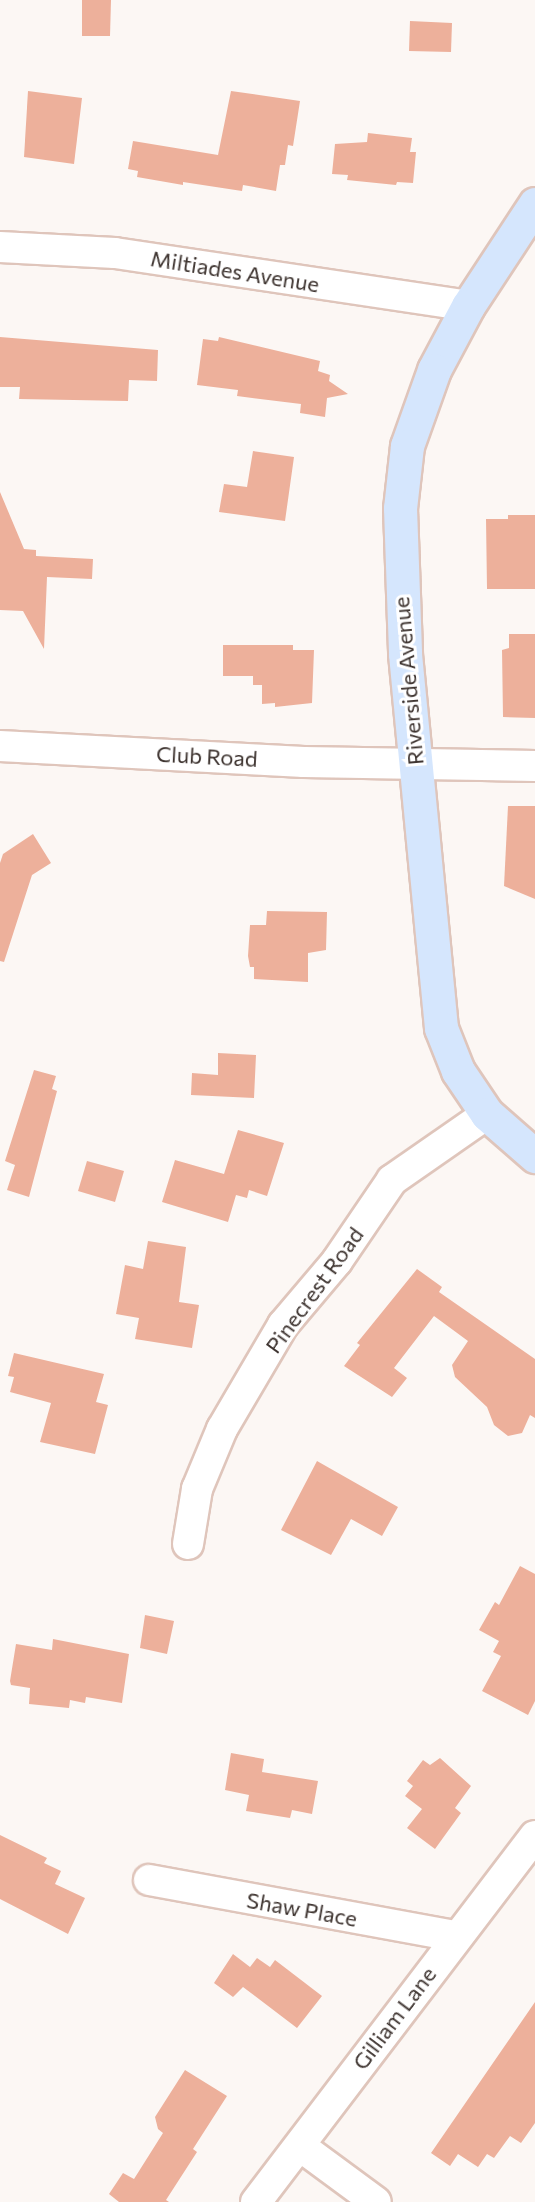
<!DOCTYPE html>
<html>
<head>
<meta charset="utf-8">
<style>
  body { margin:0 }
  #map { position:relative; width:535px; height:2202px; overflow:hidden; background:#fcf7f4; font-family:Commissioner,sans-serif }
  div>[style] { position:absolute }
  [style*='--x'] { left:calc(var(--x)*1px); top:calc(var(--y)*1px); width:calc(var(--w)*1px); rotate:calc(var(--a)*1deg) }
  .building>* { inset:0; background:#edb09b }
  .roads { filter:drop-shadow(2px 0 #dfc5bb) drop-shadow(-2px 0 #dfc5bb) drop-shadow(0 2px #dfc5bb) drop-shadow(0 -2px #dfc5bb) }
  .street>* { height:30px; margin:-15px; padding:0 15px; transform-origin:15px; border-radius:15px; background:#fff }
  .secondary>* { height:33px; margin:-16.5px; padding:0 16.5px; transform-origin:16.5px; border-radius:16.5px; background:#d5e6fd }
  span { translate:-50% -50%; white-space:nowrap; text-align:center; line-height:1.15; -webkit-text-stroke:6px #fff; paint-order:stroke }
  .street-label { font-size:22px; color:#3c322e }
</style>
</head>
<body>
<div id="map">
  <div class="building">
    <div style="clip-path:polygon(82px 0,111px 0,110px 36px,82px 36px)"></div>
    <div style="clip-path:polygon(410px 21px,452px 23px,451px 52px,409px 51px)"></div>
    <div style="clip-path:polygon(28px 91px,82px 98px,74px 164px,24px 157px)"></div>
    <div style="clip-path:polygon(231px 91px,300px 101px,293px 146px,288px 145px,285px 165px,280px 165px,276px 191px,243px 185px,242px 191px,183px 182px,183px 185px,137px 177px,138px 171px,128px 169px,133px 141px,218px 155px)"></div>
    <div style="clip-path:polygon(368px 133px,412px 138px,410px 152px,416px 152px,413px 183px,397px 182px,396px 185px,347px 180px,348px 175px,332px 174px,335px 144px,367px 142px)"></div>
    <div style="clip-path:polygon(0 337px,158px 350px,157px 381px,129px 380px,128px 401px,19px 399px,20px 387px,0 387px)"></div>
    <div style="clip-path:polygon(219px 337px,320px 361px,318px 371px,330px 375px,329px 381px,348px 394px,327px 398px,325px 417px,300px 413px,301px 404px,237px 396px,238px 390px,197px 385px,203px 339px,218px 341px)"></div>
    <div style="clip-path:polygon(253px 451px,294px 457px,285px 521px,219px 512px,224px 484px,247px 487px)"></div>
    <div style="clip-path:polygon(0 492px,24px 549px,36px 550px,36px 556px,93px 559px,92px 579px,47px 577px,44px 649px,23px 611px,0 610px)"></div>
    <div style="clip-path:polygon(508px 515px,535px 515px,535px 589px,487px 589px,486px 519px,508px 519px)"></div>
    <div style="clip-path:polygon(509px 634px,535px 634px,535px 718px,503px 717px,502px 650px,509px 648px)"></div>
    <div style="clip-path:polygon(223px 645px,293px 645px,293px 650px,314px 650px,312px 703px,275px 707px,275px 703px,262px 704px,262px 685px,253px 685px,253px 676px,223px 676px)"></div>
    <div style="clip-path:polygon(508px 806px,535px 806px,535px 899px,504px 886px)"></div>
    <div style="clip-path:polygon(33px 834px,51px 863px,32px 875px,4px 962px,0 961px,0 863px,3px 854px)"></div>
    <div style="clip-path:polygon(267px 911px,327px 912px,326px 950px,308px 953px,308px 982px,254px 979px,254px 967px,250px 967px,248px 956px,250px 925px,266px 925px)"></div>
    <div style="clip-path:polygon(218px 1053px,256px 1055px,254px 1098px,191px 1095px,192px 1073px,218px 1075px)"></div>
    <div style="clip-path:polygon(34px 1070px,56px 1076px,52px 1089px,57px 1091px,29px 1197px,7px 1190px,15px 1165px,5px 1161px)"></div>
    <div style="clip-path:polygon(238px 1130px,284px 1143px,267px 1196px,249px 1190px,247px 1198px,236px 1195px,228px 1222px,162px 1202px,175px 1160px,224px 1174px)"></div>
    <div style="clip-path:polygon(87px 1161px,124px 1171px,115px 1202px,78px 1191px)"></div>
    <div style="clip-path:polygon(148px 1241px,186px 1247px,179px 1302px,199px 1305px,192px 1348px,135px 1339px,139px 1318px,116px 1314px,125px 1265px,143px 1269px)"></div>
    <div style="clip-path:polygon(417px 1269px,442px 1287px,439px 1292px,535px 1359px,535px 1418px,530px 1415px,522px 1433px,508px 1436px,494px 1425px,487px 1407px,455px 1377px,452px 1365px,468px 1341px,434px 1316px,394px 1368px,407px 1378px,392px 1397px,344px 1366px,360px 1345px,357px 1343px)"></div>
    <div style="clip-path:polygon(14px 1353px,104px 1374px,96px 1402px,108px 1405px,95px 1454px,40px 1442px,51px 1403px,10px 1392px,14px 1377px,8px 1376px)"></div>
    <div style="clip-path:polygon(317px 1461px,398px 1507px,382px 1536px,351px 1519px,331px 1555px,281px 1530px)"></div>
    <div style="clip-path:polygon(520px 1566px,535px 1574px,535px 1701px,528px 1715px,482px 1691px,501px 1656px,493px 1652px,499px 1641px,479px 1630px,495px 1602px,499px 1605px)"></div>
    <div style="clip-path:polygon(145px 1615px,174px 1621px,167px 1654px,140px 1648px)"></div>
    <div style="clip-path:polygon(53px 1639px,129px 1654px,122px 1703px,86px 1697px,85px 1703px,70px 1700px,69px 1708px,29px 1704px,30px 1688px,11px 1685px,10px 1681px,16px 1644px,52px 1650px)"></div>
    <div style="clip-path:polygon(231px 1753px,264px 1759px,262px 1772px,318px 1781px,312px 1814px,292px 1810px,290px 1818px,246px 1811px,249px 1795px,225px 1790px)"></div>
    <div style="clip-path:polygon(440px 1758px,471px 1786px,455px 1808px,461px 1813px,435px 1849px,407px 1828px,422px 1809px,405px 1796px,413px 1786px,407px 1781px,423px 1760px,430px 1765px)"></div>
    <div style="clip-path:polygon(0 1835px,47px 1858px,44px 1863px,61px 1871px,55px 1884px,85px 1898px,68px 1934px,0 1899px)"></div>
    <div style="clip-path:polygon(233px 1954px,250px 1967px,257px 1958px,270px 1967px,275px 1960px,322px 1996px,297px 2028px,243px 1987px,233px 1997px,214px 1983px)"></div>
    <div style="clip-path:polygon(535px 2002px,535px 2123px,521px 2143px,510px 2136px,494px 2158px,487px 2154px,478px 2167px,458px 2154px,450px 2166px,431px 2153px)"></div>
    <div style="clip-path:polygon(185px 2070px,227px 2096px,193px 2149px,197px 2152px,166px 2200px,169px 2202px,119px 2202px,109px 2194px,123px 2173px,134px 2179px,163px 2133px,158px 2129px,155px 2117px)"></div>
  </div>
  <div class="roads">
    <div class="street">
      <div style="--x:0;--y:247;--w:115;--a:3"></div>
      <div style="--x:115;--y:253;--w:357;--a:8.5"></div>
      <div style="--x:0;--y:746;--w:304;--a:3"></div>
      <div style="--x:304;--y:762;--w:231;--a:1"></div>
      <div style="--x:188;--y:1544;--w:56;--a:-80.7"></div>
      <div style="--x:197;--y:1489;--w:65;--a:-67.4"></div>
      <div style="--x:222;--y:1429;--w:121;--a:-59.6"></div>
      <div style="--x:283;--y:1325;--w:84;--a:-49.8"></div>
      <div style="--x:337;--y:1261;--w:98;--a:-55.8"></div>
      <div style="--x:392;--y:1180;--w:116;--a:-34.8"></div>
      <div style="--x:149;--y:1880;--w:311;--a:10.4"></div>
      <div style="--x:300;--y:2146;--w:94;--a:36.4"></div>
      <div style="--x:256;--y:2202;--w:460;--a:-52.7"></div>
    </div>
    <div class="secondary">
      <div style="--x:535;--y:204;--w:122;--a:123.3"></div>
      <div style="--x:468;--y:306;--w:72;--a:118"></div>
      <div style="--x:434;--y:370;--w:81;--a:109.6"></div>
      <div style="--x:407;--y:446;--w:62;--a:96.4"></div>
      <div style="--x:400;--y:508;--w:146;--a:88"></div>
      <div style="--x:405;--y:654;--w:376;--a:84.5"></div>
      <div style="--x:441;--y:1028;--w:46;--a:68.4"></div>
      <div style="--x:458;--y:1071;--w:52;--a:56"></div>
      <div style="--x:487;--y:1114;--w:64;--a:41.2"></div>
    </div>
  </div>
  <div class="street-label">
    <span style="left:235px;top:271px;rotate:9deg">Miltiades Avenue</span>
    <span style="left:408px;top:681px;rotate:-95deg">Riverside Avenue</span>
    <span style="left:207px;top:756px;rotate:3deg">Club Road</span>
    <span style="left:314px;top:1290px;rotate:-54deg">Pinecrest Road</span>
    <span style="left:302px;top:1909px;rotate:10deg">Shaw Place</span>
    <span style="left:394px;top:2018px;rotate:-53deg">Gilliam Lane</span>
  </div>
</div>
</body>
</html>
